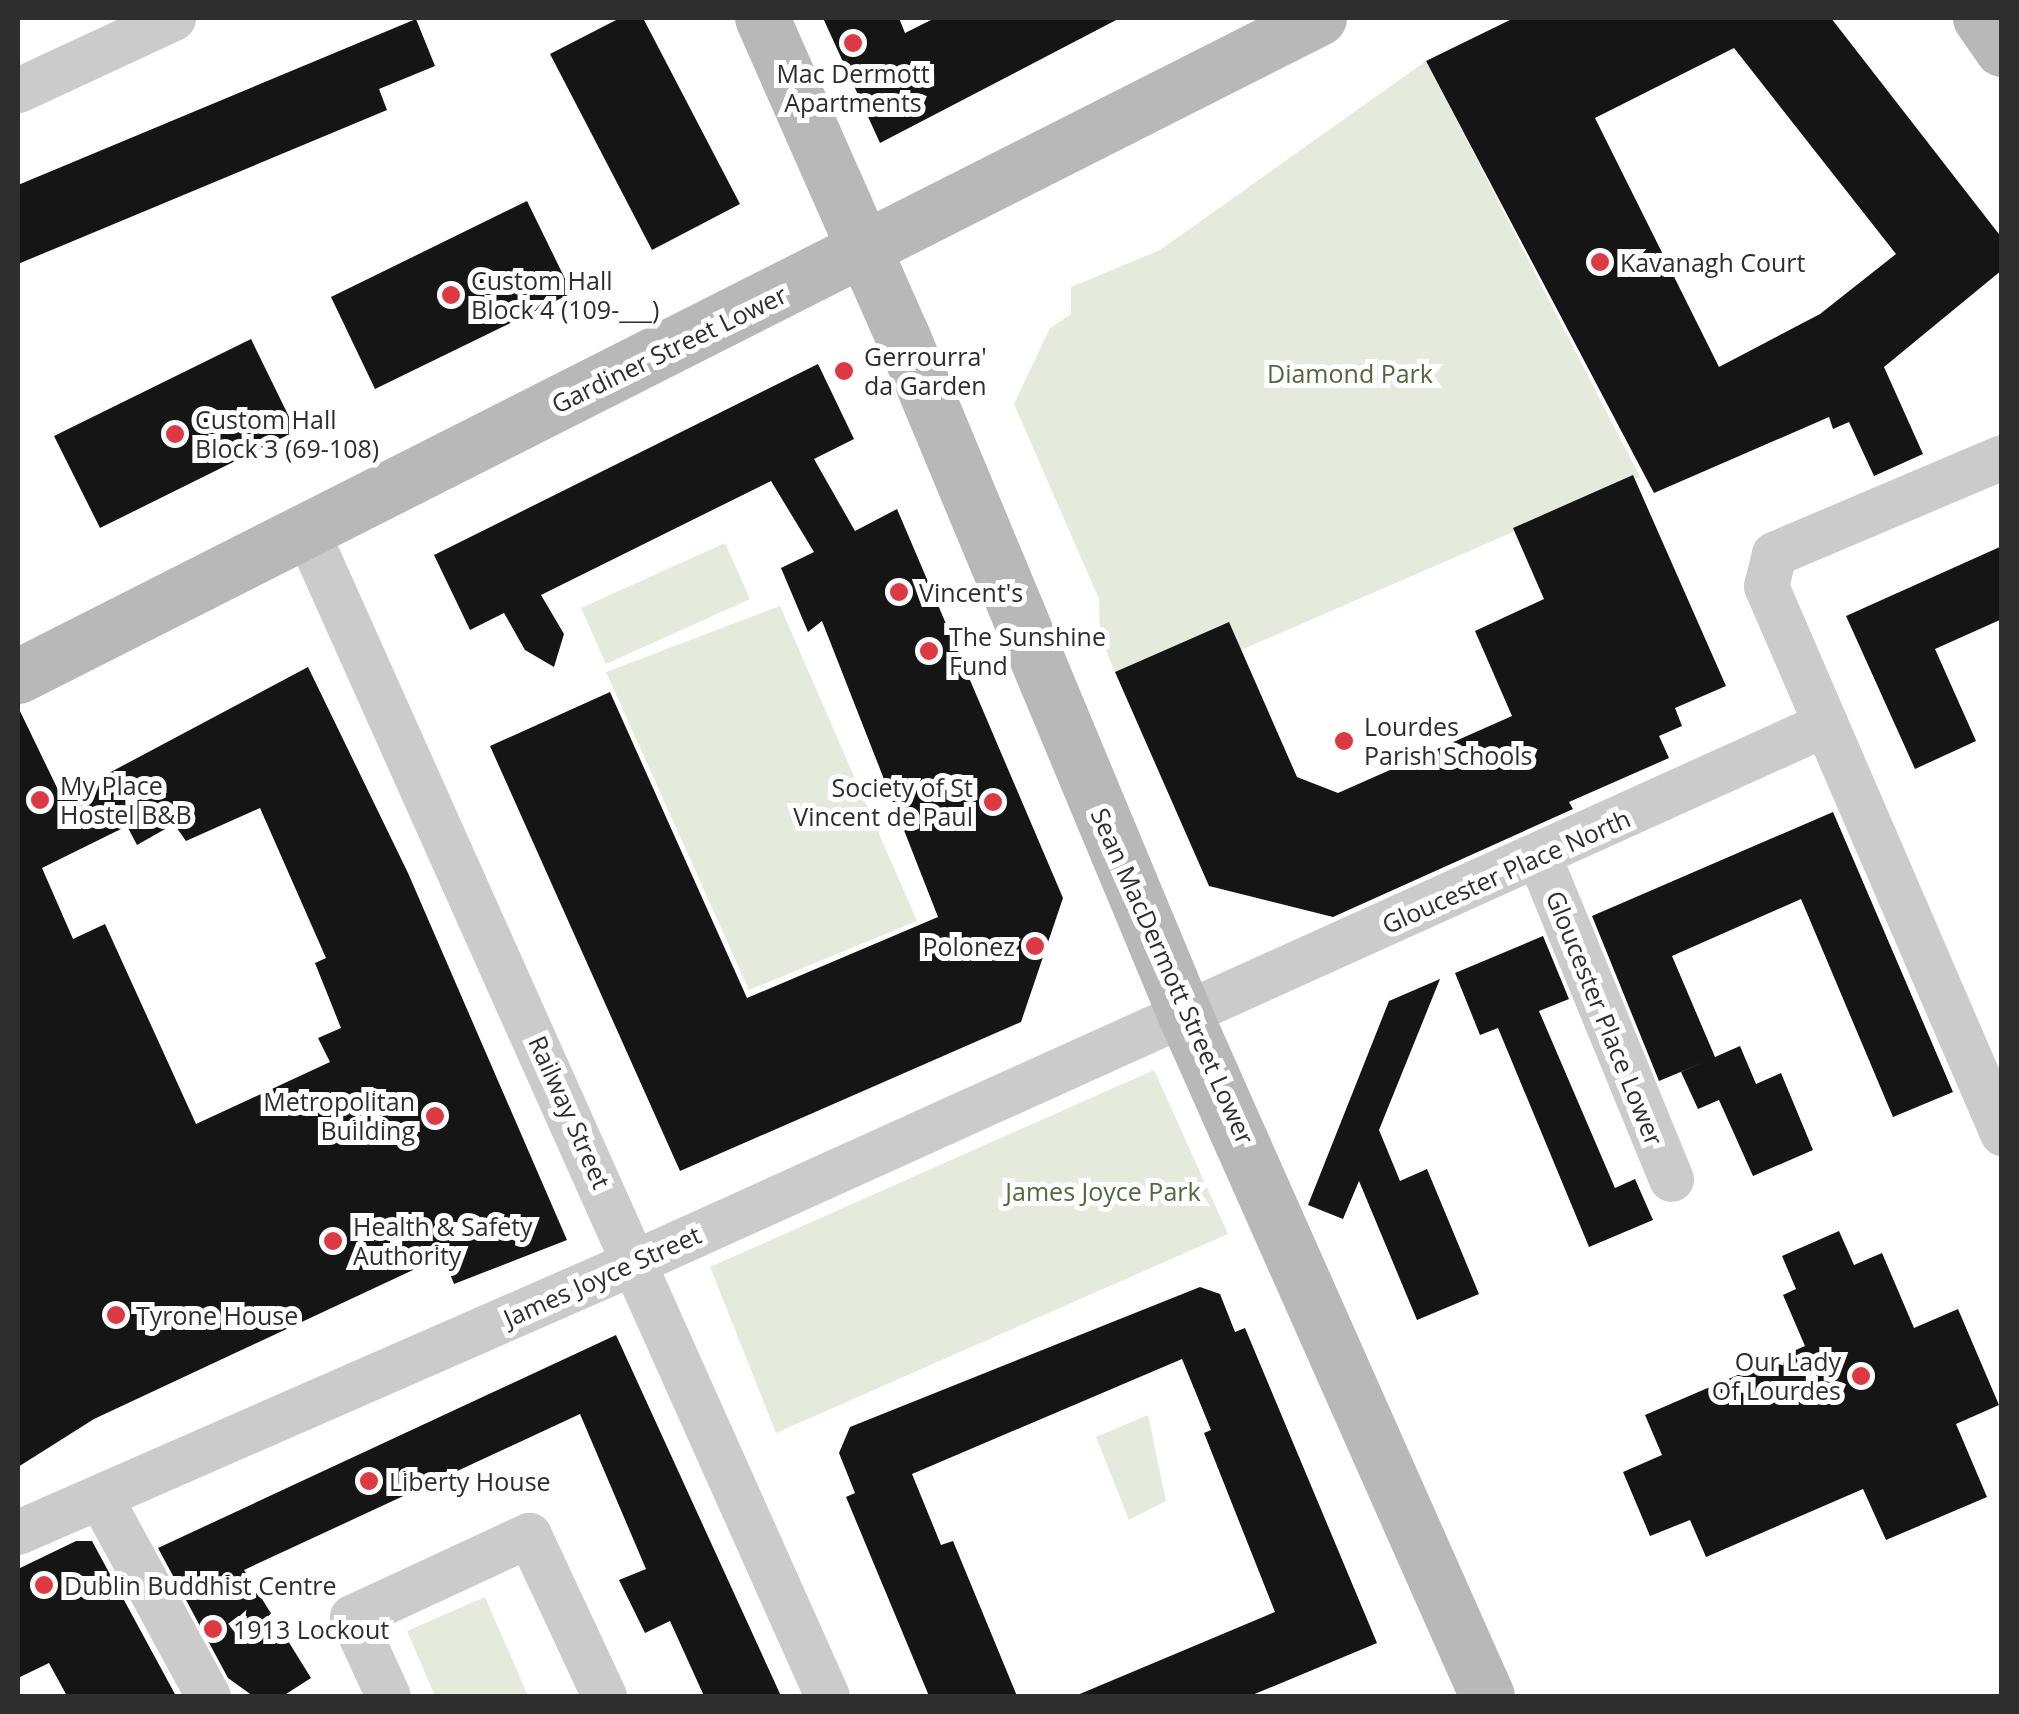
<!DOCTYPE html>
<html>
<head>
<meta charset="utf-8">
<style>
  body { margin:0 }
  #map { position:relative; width:2019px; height:1714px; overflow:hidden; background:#fff; font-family:"Open Sans",sans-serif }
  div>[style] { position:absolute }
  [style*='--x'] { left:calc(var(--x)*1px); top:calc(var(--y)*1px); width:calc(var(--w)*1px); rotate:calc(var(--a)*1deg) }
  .green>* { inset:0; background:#e4ebdd }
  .building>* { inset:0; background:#151515 }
  .street>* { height:45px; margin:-22.5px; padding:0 22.5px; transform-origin:22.5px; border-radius:22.5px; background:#cbcbcb }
  .secondary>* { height:55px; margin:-27.5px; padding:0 27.5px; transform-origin:27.5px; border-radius:27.5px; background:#b8b8b8 }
  .dots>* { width:28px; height:28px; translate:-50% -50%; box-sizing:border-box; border:5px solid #fff; border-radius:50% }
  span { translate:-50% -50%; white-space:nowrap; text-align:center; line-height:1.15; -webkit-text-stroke:10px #fff; paint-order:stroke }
  .poi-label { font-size:25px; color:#2e2e2e }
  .left { translate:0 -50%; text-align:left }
  .right { translate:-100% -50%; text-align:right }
  .street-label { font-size:25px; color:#2e2e2e }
  .park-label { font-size:25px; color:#51683e }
  .frame { position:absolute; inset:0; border:20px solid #2e2e2e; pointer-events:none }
</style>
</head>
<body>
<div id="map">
  <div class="green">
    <div style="clip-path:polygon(1426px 61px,1640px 477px,1241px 650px,1228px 622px,1115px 672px,1100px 637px,1099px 599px,1014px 404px,1050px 328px,1071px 314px,1071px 287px,1160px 250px)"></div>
    <div style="clip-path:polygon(725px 543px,750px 599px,606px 664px,581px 608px)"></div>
    <div style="clip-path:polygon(780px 606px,917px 921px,749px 990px,606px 672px)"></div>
    <div style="clip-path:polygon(1154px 1070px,1228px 1234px,776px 1433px,710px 1267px)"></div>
    <div style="clip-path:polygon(1148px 1415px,1166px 1501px,1129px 1520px,1096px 1437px)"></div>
    <div style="clip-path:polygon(485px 1597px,528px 1696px,435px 1696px,407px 1631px)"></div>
  </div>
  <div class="building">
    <div style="clip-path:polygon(620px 18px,643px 18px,740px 204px,652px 250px,550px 54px)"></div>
    <div style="clip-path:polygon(823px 18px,899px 18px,905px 33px,935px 18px,1120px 18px,880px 143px)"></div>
    <div style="clip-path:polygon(evenodd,1514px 18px,1831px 18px,2002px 238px,2002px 270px,1884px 367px,1923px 454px,1874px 476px,1849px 422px,1833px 429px,1829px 417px,1654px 493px,1426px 61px,1514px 18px,1734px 48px,1896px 254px,1820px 314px,1719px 367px,1595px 118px,1734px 48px)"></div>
    <div style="clip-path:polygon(416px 19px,435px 66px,379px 89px,387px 110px,18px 264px,18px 185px)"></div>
    <div style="clip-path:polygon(527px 201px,572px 293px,375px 389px,331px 297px)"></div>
    <div style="clip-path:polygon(251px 339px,296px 431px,100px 528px,54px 436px)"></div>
    <div style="clip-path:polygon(818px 364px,854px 439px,814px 459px,855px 531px,897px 509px,1063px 898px,1021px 1022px,680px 1171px,490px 746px,610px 692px,747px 998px,938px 917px,822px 621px,808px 632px,781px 568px,814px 552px,771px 481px,541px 595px,564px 634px,554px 667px,525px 650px,504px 613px,470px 630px,434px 555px)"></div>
    <div style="clip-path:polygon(1633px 475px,1726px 686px,1675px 708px,1682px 726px,1659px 736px,1669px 758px,1569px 802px,1573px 809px,1333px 917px,1209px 886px,1115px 672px,1229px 622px,1297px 777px,1338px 793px,1512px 716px,1475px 631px,1544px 599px,1513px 528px)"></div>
    <div style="clip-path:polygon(2002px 546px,2002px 619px,1935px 649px,1976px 741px,1915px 769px,1846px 616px)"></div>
    <div style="clip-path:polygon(evenodd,308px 667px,408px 873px,567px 1240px,454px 1284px,443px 1256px,94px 1419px,18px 1467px,18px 707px,62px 798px,308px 667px,260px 808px,326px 958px,315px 963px,341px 1028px,318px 1038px,330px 1062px,196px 1124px,105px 924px,73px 939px,42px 868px,127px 826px,137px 845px,174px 824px,186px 841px,260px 808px)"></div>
    <div style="clip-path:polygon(1833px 812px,1953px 1092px,1893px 1117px,1801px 899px,1672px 956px,1715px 1057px,1740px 1046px,1756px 1084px,1781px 1073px,1813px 1150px,1753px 1176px,1719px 1100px,1698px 1109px,1681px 1072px,1707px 1061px,1659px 1081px,1592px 916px)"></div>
    <div style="clip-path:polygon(1543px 936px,1569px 999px,1539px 1011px,1615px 1188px,1635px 1179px,1653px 1220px,1589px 1247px,1498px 1028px,1480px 1035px,1455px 973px)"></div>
    <div style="clip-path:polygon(1440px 979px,1379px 1130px,1400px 1181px,1427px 1169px,1479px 1294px,1417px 1320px,1359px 1181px,1343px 1219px,1308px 1205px,1389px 1001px)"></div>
    <div style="clip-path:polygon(1839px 1231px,1854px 1265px,1882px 1253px,1914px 1328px,1958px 1309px,1999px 1405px,1956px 1424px,1987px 1497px,1886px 1540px,1863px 1489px,1706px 1557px,1690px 1520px,1650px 1536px,1623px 1472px,1662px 1455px,1645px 1415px,1805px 1346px,1783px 1295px,1796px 1289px,1782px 1256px)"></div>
    <div style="clip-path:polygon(1200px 1287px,1220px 1294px,1235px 1332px,1245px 1328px,1377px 1643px,1250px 1696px,1075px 1696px,1275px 1612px,1204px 1433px,1211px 1430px,1182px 1359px,912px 1474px,941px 1545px,953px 1541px,1017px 1696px,929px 1696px,846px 1497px,855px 1493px,839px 1453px,850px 1427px)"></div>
    <div style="clip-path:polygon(616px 1335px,781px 1696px,704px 1696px,670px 1621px,645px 1633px,619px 1580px,646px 1569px,580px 1414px,244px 1570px,311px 1678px,283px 1696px,253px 1696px,228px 1678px,158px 1548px)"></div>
    <div style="clip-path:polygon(76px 1541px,92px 1541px,176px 1696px,67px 1696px,49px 1663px,18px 1678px,18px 1569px)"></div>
  </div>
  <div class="street">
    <div style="--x:18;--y:90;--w:171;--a:-24.9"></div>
    <div style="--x:2002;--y:457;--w:248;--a:157"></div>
    <div style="--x:1774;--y:554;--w:33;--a:104"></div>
    <div style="--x:1766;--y:586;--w:596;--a:66.66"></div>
    <div style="--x:306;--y:530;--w:1277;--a:65.92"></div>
    <div style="--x:1539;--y:857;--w:348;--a:67.7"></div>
    <div style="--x:100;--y:1497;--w:226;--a:61.5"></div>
    <div style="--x:18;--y:1532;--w:676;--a:-23.64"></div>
    <div style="--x:637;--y:1261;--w:1304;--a:-24.32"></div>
    <div style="--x:388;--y:1696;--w:87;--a:-114.5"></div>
    <div style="--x:352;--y:1617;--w:195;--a:-24.9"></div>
    <div style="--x:529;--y:1535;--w:178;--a:65"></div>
  </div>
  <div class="secondary">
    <div style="--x:762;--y:18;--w:347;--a:66.2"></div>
    <div style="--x:902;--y:335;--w:737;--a:67.4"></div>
    <div style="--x:1185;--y:1015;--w:745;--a:66.08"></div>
    <div style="--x:1980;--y:18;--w:38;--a:55"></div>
    <div style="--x:18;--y:676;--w:1458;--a:-26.83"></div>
  </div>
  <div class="dots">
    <div style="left:853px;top:43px;background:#dc3943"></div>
    <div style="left:1600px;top:262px;background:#dc3943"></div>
    <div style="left:451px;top:295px;background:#dc3943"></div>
    <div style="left:844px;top:371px;background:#dc3943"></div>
    <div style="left:175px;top:434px;background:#dc3943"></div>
    <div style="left:899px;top:592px;background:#dc3943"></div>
    <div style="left:929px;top:651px;background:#dc3943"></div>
    <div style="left:1344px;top:741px;background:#dc3943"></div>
    <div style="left:40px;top:800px;background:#dc3943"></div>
    <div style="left:993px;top:802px;background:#dc3943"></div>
    <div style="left:1035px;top:946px;background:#dc3943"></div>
    <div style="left:435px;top:1116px;background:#dc3943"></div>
    <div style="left:333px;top:1241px;background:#dc3943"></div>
    <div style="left:116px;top:1315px;background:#dc3943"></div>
    <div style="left:1861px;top:1376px;background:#dc3943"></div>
    <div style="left:369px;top:1481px;background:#dc3943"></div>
    <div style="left:44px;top:1585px;background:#dc3943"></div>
    <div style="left:213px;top:1629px;background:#dc3943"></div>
  </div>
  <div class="poi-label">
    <span style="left:853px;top:88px">Mac Dermott<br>Apartments</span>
    <span class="left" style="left:1620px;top:262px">Kavanagh Court</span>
    <span class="left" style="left:471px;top:295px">Custom Hall<br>Block 4 (109-___)</span>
    <span class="left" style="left:864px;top:371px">Gerrourra'<br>da Garden</span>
    <span class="left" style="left:195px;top:434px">Custom Hall<br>Block 3 (69-108)</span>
    <span class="left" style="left:919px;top:592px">Vincent's</span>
    <span class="left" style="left:949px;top:651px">The Sunshine<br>Fund</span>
    <span class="left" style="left:1364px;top:741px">Lourdes<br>Parish Schools</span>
    <span class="left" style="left:60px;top:800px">My Place<br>Hostel B&amp;B</span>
    <span class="right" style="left:973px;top:802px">Society of St<br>Vincent de Paul</span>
    <span class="right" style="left:1015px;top:946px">Polonez</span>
    <span class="right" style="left:415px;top:1116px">Metropolitan<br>Building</span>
    <span class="left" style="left:353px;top:1241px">Health &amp; Safety<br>Authority</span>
    <span class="left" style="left:136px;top:1315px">Tyrone House</span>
    <span class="right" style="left:1841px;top:1376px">Our Lady<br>Of Lourdes</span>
    <span class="left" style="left:389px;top:1481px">Liberty House</span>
    <span class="left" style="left:64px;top:1585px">Dublin Buddhist Centre</span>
    <span class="left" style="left:233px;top:1629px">1913 Lockout</span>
  </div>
  <div class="street-label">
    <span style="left:669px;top:349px;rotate:-26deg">Gardiner Street Lower</span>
    <span style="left:1506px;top:871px;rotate:-24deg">Gloucester Place North</span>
    <span style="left:1173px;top:976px;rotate:66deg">Sean MacDermott Street Lower</span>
    <span style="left:1605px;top:1018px;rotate:68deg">Gloucester Place Lower</span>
    <span style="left:570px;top:1112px;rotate:66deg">Railway Street</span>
    <span style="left:602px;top:1276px;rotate:-24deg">James Joyce Street</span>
  </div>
  <div class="park-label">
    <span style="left:1350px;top:373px">Diamond Park</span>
    <span style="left:1103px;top:1191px">James Joyce Park</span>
  </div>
  <div class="frame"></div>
</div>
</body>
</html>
